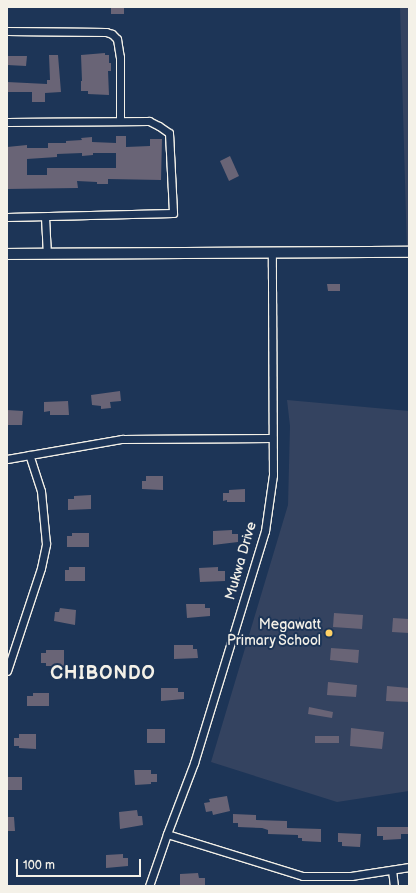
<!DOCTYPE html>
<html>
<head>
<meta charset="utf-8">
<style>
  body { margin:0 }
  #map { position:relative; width:416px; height:893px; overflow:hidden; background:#1d3557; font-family:"Balsamiq Sans",sans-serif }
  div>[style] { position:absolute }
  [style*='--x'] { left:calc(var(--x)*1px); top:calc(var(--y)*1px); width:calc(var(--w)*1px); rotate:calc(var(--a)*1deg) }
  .built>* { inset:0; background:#344360 }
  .building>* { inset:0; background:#696476 }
  .roads { filter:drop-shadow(1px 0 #f4f1e8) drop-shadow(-1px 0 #f4f1e8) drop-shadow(0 1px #f4f1e8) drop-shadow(0 -1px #f4f1e8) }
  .street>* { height:7px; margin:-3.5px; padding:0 3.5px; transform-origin:3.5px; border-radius:3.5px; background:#1d3557 }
  .secondary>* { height:10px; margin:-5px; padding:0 5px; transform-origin:5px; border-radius:5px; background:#1d3557 }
  .dots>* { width:11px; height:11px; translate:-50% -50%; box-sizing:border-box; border:2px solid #1d3557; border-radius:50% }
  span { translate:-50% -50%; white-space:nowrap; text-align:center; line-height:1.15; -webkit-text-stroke:4px #1d3557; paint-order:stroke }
  .street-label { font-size:14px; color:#f4f1e8 }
  .poi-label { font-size:14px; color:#f4f1e8 }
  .right { translate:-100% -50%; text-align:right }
  .district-label { font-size:18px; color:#f4f1e8; font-weight:700; letter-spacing:1px }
  .frame { position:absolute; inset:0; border:8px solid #f4f1e8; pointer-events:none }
  .scale { position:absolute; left:16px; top:859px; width:125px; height:18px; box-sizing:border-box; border:2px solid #f4f1e8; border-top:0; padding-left:5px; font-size:12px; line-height:14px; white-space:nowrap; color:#f4f1e8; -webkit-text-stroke:3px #1d3557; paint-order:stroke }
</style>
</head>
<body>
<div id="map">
  <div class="built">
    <div style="clip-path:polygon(400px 7px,409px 7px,409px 252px,407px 252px)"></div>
    <div style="clip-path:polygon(287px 400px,409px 411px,409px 791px,337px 802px,211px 762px,288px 505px,290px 426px)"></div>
  </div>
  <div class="building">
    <div style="clip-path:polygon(111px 7px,124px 7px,124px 14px,111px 14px)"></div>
    <div style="clip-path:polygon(105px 53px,105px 55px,109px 55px,109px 63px,111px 63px,111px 71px,108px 71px,109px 95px,88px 94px,88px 91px,81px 91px,81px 81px,82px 81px,81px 55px)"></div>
    <div style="clip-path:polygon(49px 55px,58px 55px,61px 92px,45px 93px,45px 102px,32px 102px,32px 92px,7px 92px,7px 82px,47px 84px,47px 80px,50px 80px)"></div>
    <div style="clip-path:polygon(7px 56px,27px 56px,26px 66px,7px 65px)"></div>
    <div style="clip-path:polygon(evenodd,116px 136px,126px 136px,126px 147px,150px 146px,150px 139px,162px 139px,161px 180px,108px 179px,108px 184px,97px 184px,97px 182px,77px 181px,78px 188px,7px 189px,7px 147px,27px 145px,27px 148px,48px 148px,48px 143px,66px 143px,66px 141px,82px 140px,81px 138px,92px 137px,92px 142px,116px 143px,116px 136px,82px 153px,82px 156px,93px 155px,93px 153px,116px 153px,116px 168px,47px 168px,47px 175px,27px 175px,27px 159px,57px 157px,57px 154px,82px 153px)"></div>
    <div style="clip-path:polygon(230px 156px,239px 176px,229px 181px,220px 161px)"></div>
    <div style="clip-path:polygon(327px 284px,340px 284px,340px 291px,328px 291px)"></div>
    <div style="clip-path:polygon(120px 391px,121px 401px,110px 402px,111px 408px,101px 409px,101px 406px,92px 405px,91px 395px)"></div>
    <div style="clip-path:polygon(68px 401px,69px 415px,50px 415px,50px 411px,44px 412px,44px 402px)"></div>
    <div style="clip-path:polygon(7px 410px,23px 411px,22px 425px,7px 425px)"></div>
    <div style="clip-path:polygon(146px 476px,163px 476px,163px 490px,142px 489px,142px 481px,146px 481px)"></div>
    <div style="clip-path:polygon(245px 489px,245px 502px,227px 502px,227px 500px,223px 501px,223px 493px,229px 493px,229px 490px)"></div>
    <div style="clip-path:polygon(91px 495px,91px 509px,68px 510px,68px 499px,74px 499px,74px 496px)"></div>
    <div style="clip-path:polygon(232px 530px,232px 534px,238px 534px,238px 542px,213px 545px,213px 531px)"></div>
    <div style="clip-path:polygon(72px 533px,89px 533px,89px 547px,67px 547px,67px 536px,72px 536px)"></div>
    <div style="clip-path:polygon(69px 567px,85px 567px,85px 581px,65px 581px,65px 570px,69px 570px)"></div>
    <div style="clip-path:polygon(218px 567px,218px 571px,225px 571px,225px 581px,200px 582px,199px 568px)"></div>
    <div style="clip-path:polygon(186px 604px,205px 604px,205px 608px,210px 608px,210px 616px,187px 618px)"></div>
    <div style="clip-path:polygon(60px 608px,76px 610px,75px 625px,54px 621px,55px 612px,59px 612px)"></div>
    <div style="clip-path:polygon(334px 613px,363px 615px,362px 629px,333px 627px)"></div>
    <div style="clip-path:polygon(393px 618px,409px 619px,409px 633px,392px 632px)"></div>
    <div style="clip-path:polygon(174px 645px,193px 645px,193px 649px,197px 649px,198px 658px,174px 659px)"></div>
    <div style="clip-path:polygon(331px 648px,359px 650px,358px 663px,330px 660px)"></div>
    <div style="clip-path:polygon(46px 650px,64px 650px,64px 666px,46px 666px,46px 663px,41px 663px,41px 653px,46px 653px)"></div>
    <div style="clip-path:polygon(328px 682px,357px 685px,356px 697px,327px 695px)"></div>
    <div style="clip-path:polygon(387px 686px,409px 688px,409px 702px,386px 701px)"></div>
    <div style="clip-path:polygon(161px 688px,178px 688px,178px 692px,184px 692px,184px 699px,161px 701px)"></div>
    <div style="clip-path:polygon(33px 693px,49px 693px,49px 706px,27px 706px,27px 696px,33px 696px)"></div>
    <div style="clip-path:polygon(309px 707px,333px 712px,332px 718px,308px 714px)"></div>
    <div style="clip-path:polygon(351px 728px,384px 732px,382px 749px,350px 746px)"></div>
    <div style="clip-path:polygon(147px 729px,165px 729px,165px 743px,147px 743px)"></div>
    <div style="clip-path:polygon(19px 734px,36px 734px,36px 749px,19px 748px,19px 746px,14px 746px,14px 738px,19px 738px)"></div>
    <div style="clip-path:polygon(315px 736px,339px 736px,339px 743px,315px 743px)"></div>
    <div style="clip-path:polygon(134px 770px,151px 770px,151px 774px,157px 774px,157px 782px,151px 782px,151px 784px,135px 785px)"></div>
    <div style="clip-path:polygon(7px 777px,22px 777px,22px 790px,7px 790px)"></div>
    <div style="clip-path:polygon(227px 796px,230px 811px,213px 815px,212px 811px,206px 812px,204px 803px,210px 802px,209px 799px)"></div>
    <div style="clip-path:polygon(137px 810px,138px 816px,142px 816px,143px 825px,120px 829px,119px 812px)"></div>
    <div style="clip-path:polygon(233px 814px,256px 815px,256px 820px,287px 821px,287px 828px,321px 829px,321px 842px,302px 841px,302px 838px,298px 838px,298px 835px,268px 834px,268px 830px,262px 828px,238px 827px,238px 823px,233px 823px)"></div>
    <div style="clip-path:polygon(7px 817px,14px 817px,15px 831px,7px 831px)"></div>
    <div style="clip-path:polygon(377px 827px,409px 827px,409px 834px,401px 834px,401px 839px,383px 840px,383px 836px,377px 836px)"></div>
    <div style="clip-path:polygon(338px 833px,361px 834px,360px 847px,342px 846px,342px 842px,338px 842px)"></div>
    <div style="clip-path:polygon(123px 854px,123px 858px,128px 858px,128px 866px,106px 868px,106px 855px)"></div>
    <div style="clip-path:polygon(198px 873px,199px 878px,205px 878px,205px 886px,180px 886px,180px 874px)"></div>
  </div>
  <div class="roads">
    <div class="street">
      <div style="--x:7;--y:31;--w:99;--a:0.6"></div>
      <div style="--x:106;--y:32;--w:6;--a:18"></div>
      <div style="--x:112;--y:34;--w:7;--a:45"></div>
      <div style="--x:117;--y:39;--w:18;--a:81"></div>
      <div style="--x:120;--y:57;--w:64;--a:90"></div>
      <div style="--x:7;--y:122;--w:142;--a:-0.4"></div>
      <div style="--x:149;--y:121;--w:11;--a:27"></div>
      <div style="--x:159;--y:126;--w:12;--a:35"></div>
      <div style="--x:169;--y:133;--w:80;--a:87.1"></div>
      <div style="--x:173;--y:213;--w:166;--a:178.6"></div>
      <div style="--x:45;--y:217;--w:37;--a:87"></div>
      <div style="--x:7;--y:459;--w:117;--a:-9.9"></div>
      <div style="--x:122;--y:439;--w:150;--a:-0.4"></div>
      <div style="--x:7;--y:671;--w:108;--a:-71.7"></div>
      <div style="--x:41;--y:568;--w:25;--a:-78"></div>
      <div style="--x:46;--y:544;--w:53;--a:-95.4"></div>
      <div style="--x:41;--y:491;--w:38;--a:-108"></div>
      <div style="--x:167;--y:834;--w:142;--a:17.2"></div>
      <div style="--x:303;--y:876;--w:48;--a:0"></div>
      <div style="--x:351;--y:876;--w:59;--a:-8.8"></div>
      <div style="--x:392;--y:870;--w:16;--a:83"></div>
      <div style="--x:149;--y:886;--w:55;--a:-70.9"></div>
      <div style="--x:167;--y:834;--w:76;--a:-69.2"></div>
      <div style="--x:194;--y:763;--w:243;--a:-73"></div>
      <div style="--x:265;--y:531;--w:57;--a:-81.9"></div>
      <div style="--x:273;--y:475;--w:222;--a:-90.3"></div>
    </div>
    <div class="secondary">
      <div style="--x:7;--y:254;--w:402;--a:-0.3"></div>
    </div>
  </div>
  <div class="dots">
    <div style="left:329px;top:633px;background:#ffd166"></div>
  </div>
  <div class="street-label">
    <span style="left:241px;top:561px;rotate:-74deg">Mukwa Drive</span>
  </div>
  <div class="poi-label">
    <span class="right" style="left:321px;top:633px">Megawatt<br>Primary School</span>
  </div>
  <div class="district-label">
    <span style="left:103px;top:674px">CHIBONDO</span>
  </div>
  <div class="frame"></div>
  <div class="scale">100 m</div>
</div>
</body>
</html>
